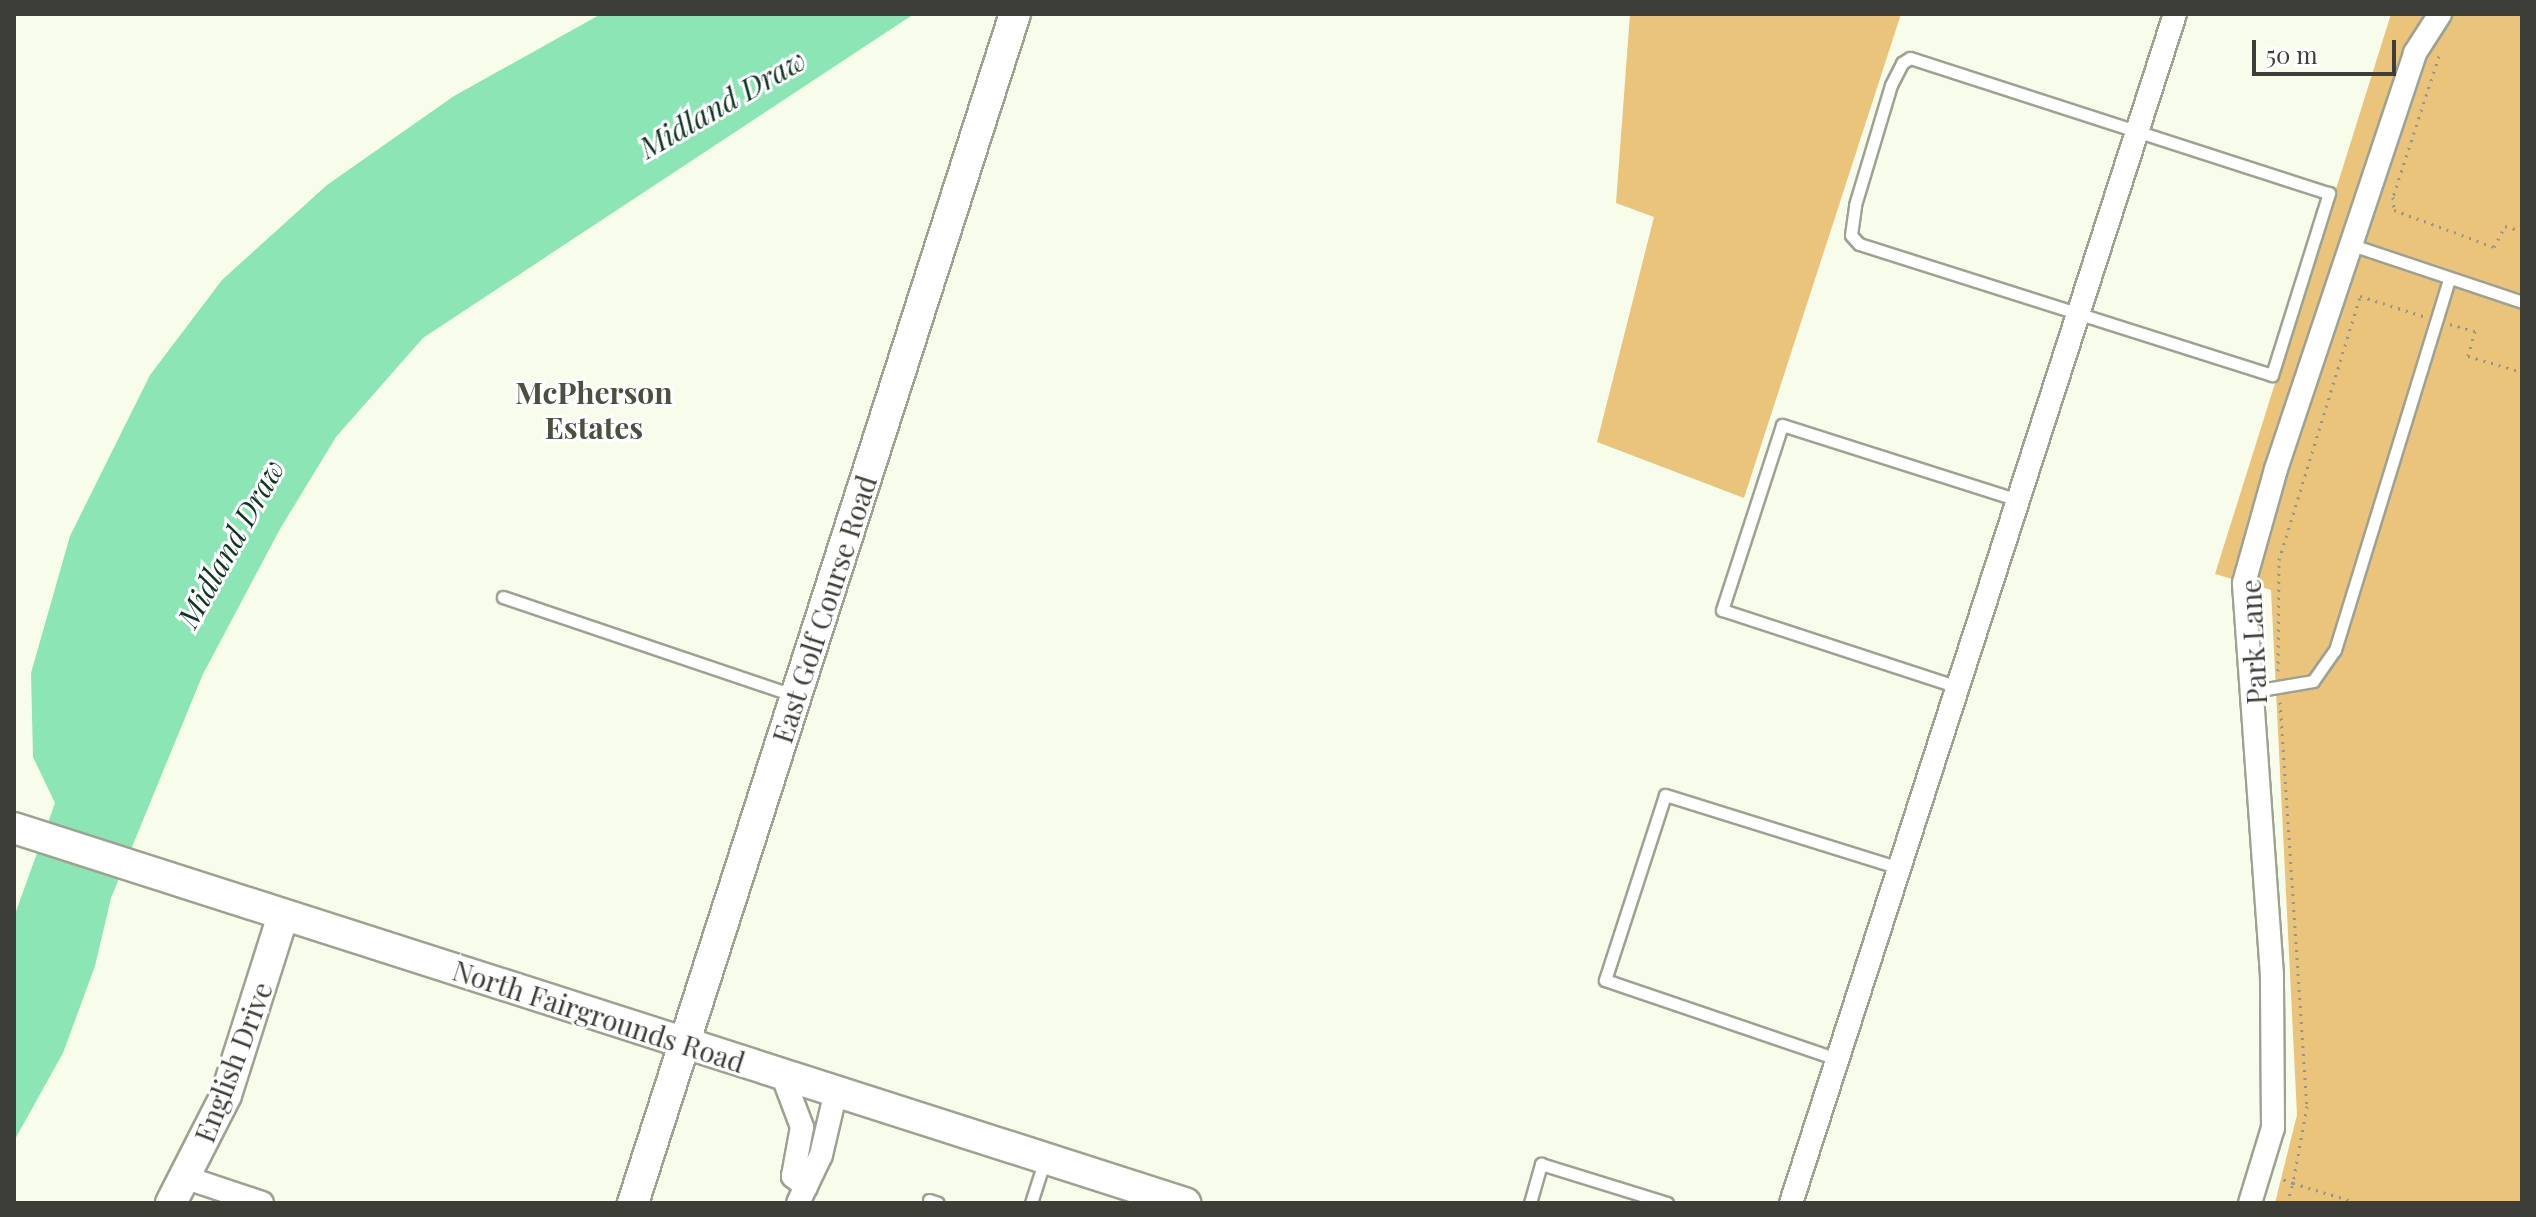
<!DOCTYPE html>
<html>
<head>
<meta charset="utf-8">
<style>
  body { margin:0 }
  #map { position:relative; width:2536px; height:1217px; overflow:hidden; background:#f7fdea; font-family:"Playfair Display",serif }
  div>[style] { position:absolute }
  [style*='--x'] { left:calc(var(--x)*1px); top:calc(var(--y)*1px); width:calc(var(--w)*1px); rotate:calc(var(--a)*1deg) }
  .green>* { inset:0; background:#ebc47c }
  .water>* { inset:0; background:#8be5b4 }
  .path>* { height:3px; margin-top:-1.5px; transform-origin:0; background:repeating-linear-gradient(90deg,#93978b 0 2px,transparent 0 8px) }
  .roads { filter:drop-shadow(2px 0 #9da291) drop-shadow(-2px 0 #9da291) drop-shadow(0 2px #9da291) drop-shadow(0 -2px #9da291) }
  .lane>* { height:11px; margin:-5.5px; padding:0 5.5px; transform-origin:5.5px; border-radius:5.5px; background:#fff }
  .street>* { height:22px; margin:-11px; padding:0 11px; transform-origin:11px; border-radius:11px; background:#fff }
  .secondary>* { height:30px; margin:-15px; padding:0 15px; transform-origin:15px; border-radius:15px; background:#fff }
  span { translate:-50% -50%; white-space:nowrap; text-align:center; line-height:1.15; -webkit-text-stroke:6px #fff; paint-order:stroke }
  .street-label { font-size:28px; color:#3c3e37 }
  .water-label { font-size:30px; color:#0e3623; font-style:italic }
  .neighbourhood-label { font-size:30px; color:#4b5040; font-weight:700 }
  .frame { position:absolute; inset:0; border:16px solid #3c3e37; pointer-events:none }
  .scale { position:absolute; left:2252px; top:40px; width:144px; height:36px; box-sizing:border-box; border:4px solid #3c3e37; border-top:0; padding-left:10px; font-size:24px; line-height:28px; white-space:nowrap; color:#3c3e37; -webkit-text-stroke:6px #fff; paint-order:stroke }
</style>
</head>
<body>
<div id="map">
  <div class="green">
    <div style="clip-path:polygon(1630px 14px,1901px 14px,1744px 498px,1597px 442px,1654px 217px,1616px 203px)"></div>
    <div style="clip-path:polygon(2391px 14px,2522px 14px,2522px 1203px,2275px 1203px,2297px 1115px,2271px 590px,2215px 574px)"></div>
  </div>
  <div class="water">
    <div style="clip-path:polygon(601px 14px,914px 14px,423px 338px,336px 437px,280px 529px,203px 674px,111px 898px,95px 966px,63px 1053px,14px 1141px,14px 917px,55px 803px,33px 757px,31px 673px,70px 536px,150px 375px,222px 280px,327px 185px,454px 96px)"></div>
  </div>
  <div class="path">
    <div style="--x:2439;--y:56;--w:148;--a:108.1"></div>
    <div style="--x:2393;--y:197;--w:13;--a:86"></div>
    <div style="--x:2394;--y:210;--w:107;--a:20.3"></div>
    <div style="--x:2494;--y:247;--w:24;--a:-62"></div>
    <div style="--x:2505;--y:226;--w:18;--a:16"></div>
    <div style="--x:2450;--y:324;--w:26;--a:16"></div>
    <div style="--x:2475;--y:331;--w:26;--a:106"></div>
    <div style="--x:2468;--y:356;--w:56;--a:16.5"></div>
    <div style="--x:2278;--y:671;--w:111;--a:-89.5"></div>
    <div style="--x:2279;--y:560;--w:276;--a:-72.9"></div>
    <div style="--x:2360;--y:296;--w:66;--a:17.6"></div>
    <div style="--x:2280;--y:702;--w:405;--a:86.2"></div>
    <div style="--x:2307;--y:1106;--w:78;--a:100.3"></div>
    <div style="--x:2293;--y:1183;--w:14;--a:-159"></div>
    <div style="--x:2287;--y:1203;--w:21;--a:-73"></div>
    <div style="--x:2293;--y:1183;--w:68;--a:17.1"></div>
  </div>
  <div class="roads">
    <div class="lane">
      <div style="--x:1910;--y:58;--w:440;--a:17.9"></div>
      <div style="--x:2329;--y:193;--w:191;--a:107.4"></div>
      <div style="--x:2272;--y:375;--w:433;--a:-162.4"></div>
      <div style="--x:1859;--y:244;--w:12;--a:-132"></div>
      <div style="--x:1851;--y:235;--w:30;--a:-82"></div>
      <div style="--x:1855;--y:205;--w:125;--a:-73.3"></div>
      <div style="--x:1891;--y:85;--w:25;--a:-63"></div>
      <div style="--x:1902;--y:63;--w:9;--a:-32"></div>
      <div style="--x:2352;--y:245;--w:179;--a:18.5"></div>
      <div style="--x:503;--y:597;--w:309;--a:18.7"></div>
      <div style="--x:1958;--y:687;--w:248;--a:-161.9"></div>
      <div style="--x:1722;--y:610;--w:194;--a:-72"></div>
      <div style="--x:1782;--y:425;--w:248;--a:17.6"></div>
      <div style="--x:2254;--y:691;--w:60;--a:-9.6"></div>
      <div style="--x:2313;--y:681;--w:38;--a:-55"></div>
      <div style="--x:2335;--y:650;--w:388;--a:-72.9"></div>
      <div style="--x:1837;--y:1059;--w:245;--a:-161.2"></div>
      <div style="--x:1605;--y:980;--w:194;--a:-72"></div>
      <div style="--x:1665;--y:795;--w:245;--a:17.3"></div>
      <div style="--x:929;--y:1200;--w:9;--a:18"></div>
      <div style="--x:1031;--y:1203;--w:46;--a:-72.3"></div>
      <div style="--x:1530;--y:1203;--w:41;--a:-74.2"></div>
      <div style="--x:1541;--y:1164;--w:132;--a:17.2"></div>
    </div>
    <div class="street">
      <div style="--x:782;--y:1074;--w:57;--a:69.3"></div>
      <div style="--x:802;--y:1127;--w:50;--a:100.4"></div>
      <div style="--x:793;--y:1176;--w:17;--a:40"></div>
      <div style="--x:187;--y:1178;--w:79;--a:18.4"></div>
      <div style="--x:798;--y:1203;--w:53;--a:-64.4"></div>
      <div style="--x:821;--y:1155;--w:66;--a:-76.8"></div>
      <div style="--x:1791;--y:1203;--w:1249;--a:-72.1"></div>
      <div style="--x:2250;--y:1203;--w:78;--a:-73"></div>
      <div style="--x:2273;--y:1128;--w:153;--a:-90.4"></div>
      <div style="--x:2272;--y:975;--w:393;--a:-94.1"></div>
      <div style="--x:2244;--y:583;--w:118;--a:-74.3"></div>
      <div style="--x:2276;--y:469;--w:439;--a:-71.5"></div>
      <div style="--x:2415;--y:53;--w:46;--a:-57.3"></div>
    </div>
    <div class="secondary">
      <div style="--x:14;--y:828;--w:1230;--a:17.76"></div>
      <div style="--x:171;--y:1203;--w:121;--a:-63"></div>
      <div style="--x:226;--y:1095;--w:189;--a:-72.4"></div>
      <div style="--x:633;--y:1203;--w:1249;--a:-72.19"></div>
    </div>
  </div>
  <div class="street-label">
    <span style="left:824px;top:609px;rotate:-72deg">East Golf Course Road</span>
    <span style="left:2253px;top:642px;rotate:-93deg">Park Lane</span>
    <span style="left:599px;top:1016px;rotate:18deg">North Fairgrounds Road</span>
    <span style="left:233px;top:1062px;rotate:-69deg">English Drive</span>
  </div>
  <div class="water-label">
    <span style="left:722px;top:103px;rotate:-30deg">Midland Draw</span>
    <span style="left:230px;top:543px;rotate:-61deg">Midland Draw</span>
  </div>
  <div class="neighbourhood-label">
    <span style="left:594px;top:409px">McPherson<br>Estates</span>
  </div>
  <div class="frame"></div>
  <div class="scale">50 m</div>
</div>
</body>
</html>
